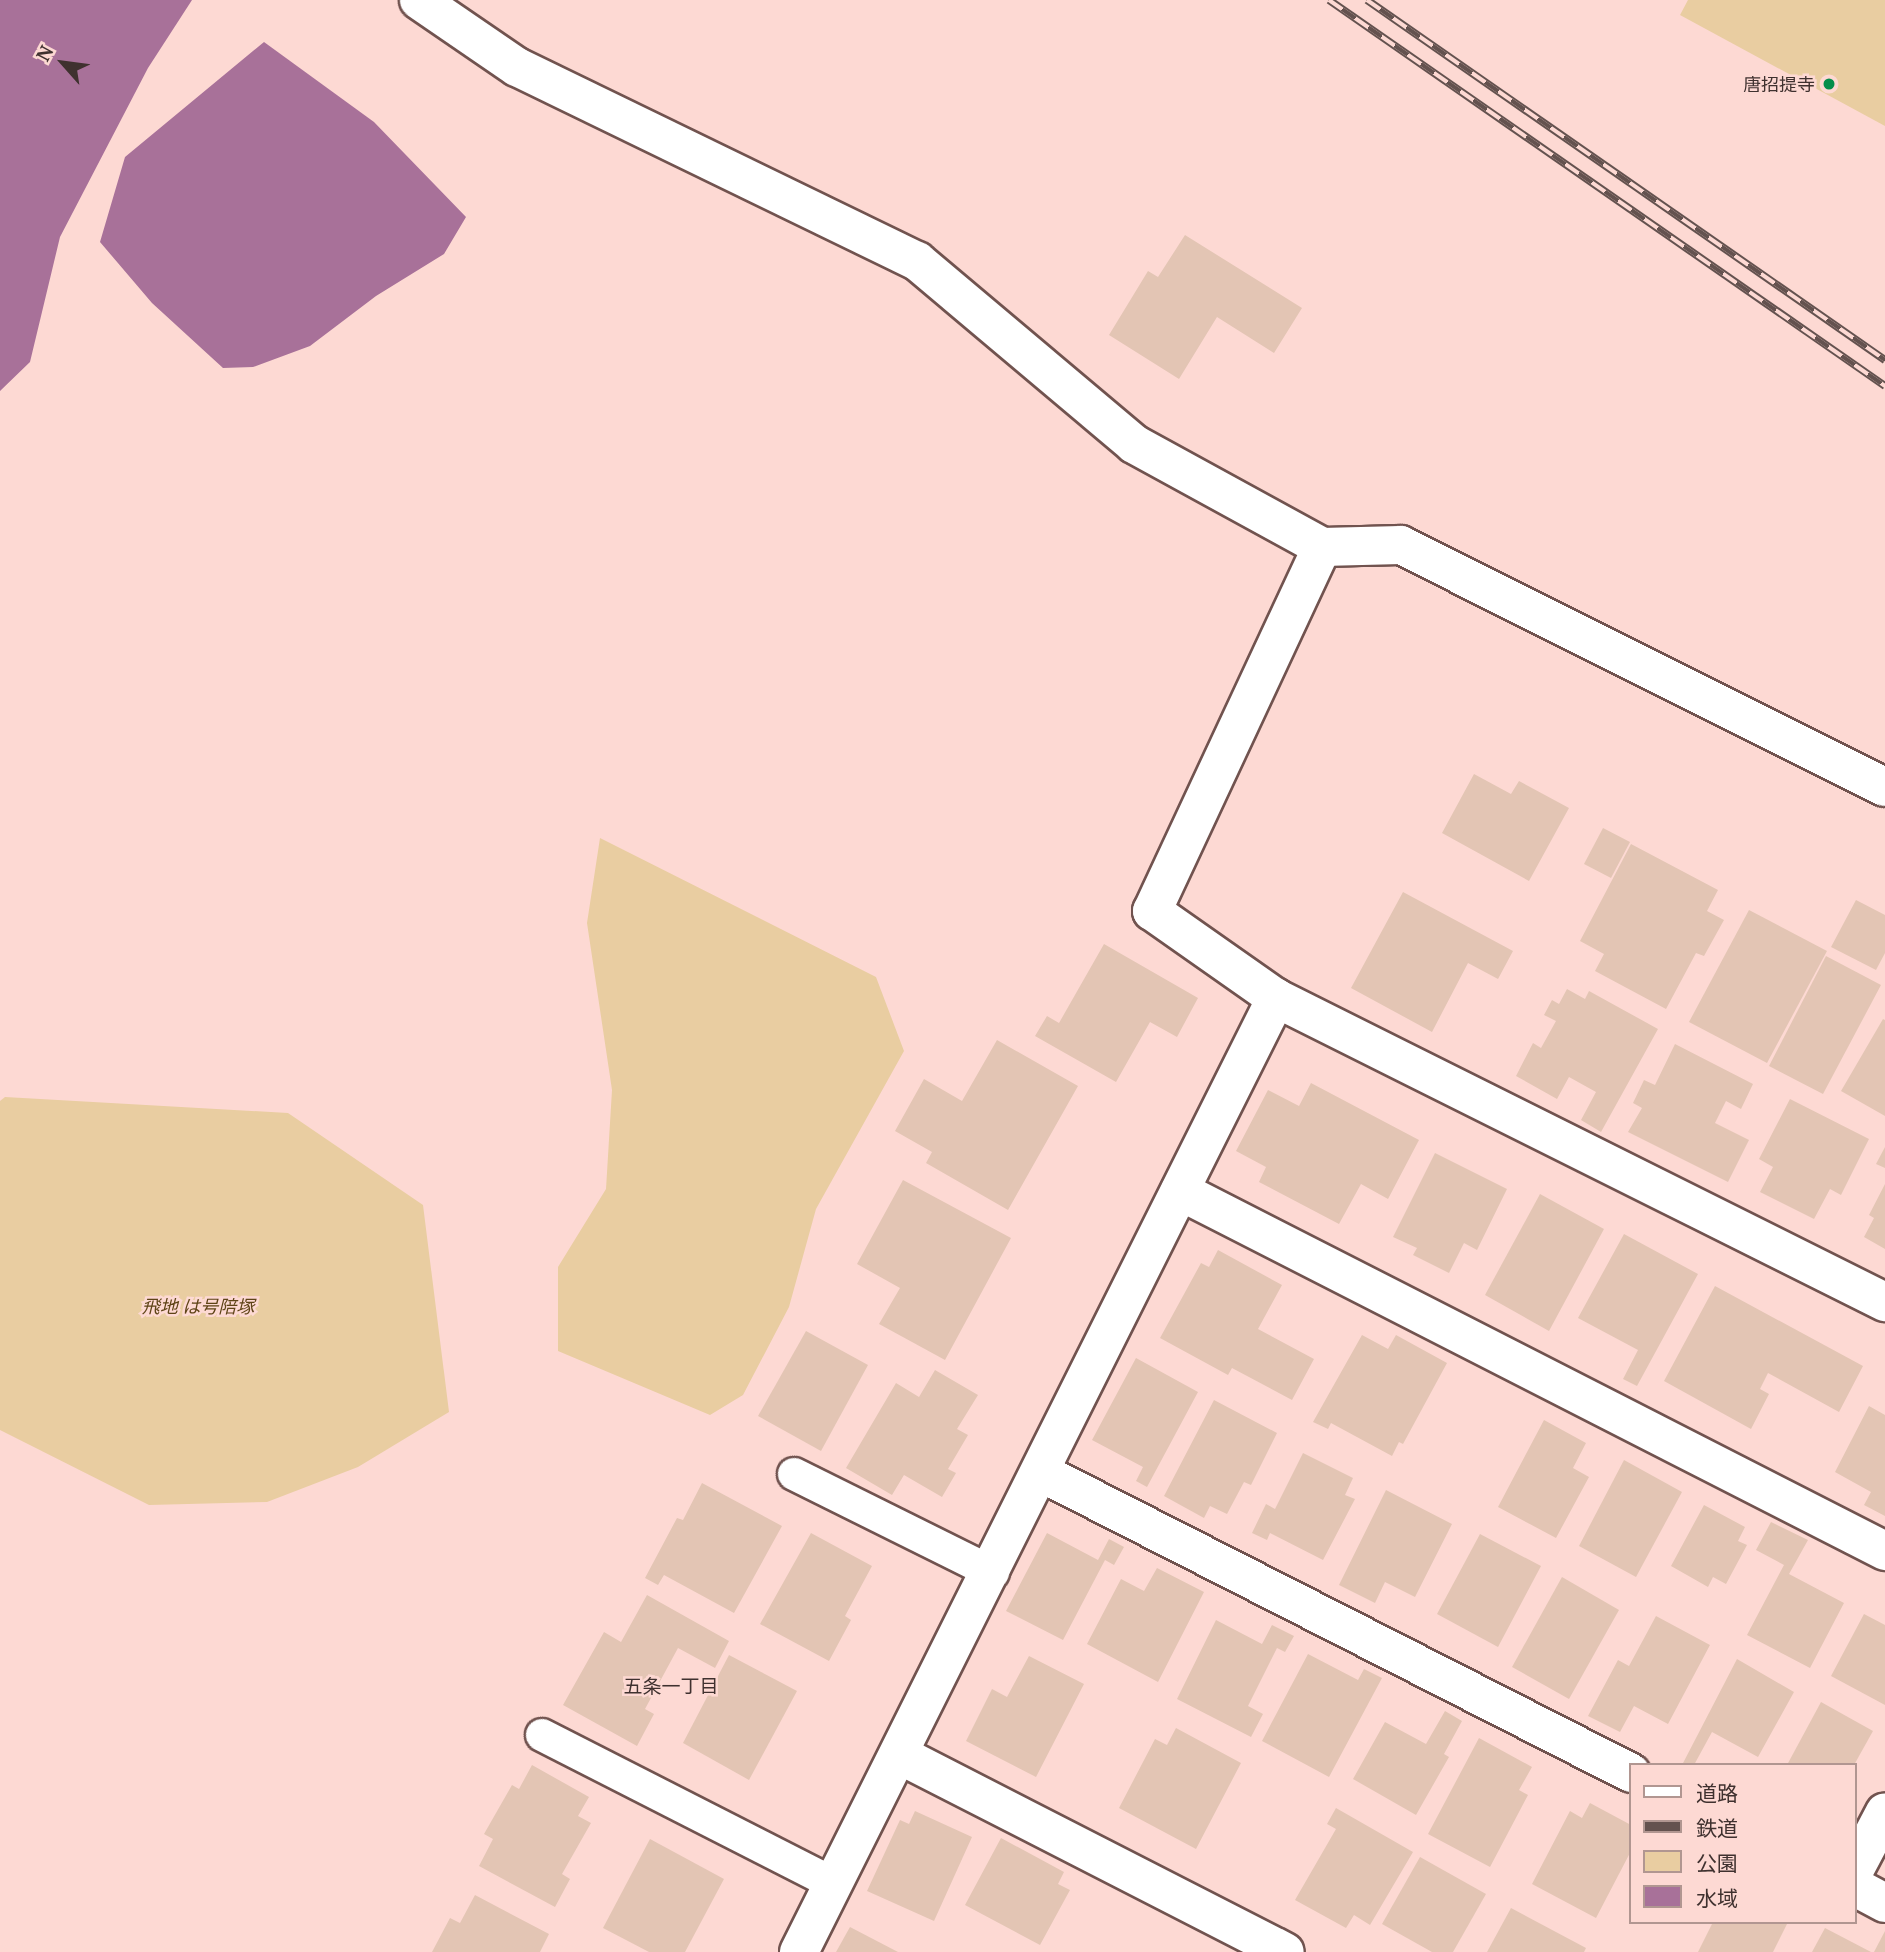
<!DOCTYPE html>
<html>
<head>
<meta charset="utf-8">
<style>
  body { margin:0 }
  #map { position:relative; width:1885px; height:1952px; overflow:hidden; background:#fdd9d3; font-family:"PT Serif","Noto Sans JP",serif }
  div>[style] { position:absolute }
  [style*='--x'] { left:calc(var(--x)*1px); top:calc(var(--y)*1px); width:calc(var(--w)*1px); rotate:calc(var(--a)*1deg) }
  .green>* { inset:0; background:#e9cda1 }
  .water>* { inset:0; background:#a87199 }
  .building>* { inset:0; background:#e3c5b4 }
  .roads { filter:drop-shadow(2px 0 #71534f) drop-shadow(-2px 0 #71534f) drop-shadow(0 2px #71534f) drop-shadow(0 -2px #71534f) }
  .lane>* { height:32px; margin:-16px; padding:0 16px; transform-origin:16px; border-radius:16px; background:#fff }
  .street>* { height:38px; margin:-19px; padding:0 19px; transform-origin:19px; border-radius:19px; background:#fff }
  .rail>* { height:8px; margin-top:-4px; transform-origin:0; background:repeating-linear-gradient(90deg,#fdd9d3 0 16px,#64524f 0 32px); box-sizing:border-box; border-block:2px solid #64524f }
  .dots>* { width:19px; height:19px; translate:-50% -50%; box-sizing:border-box; border:4px solid #fdd9d3; border-radius:50% }
  span { translate:-50% -50%; white-space:nowrap; text-align:center; line-height:1.15; -webkit-text-stroke:5px #fdd9d3; paint-order:stroke }
  .poi-label { font-size:18px; color:#3f312f }
  .right { translate:-100% -50%; text-align:right }
  .park-label { font-size:18px; color:#5e4316; font-style:italic }
  .neighbourhood-label { font-size:19px; color:#3f312f }
  .legend { position:absolute; left:1629px; top:1763px; width:228px; height:161px; box-sizing:border-box; background:#fdd9d3; border:2px solid #b19691; margin:0; padding:9px 12px; list-style:none; font-size:21px; color:#3f312f }
  .legend li { display:flex; align-items:center; gap:14px; height:35px }
  .legend b { width:35px; border:2px solid #b19691 }
  .north { position:absolute; left:28px; top:28px; width:70px; height:70px; -webkit-text-stroke:5px #fdd9d3; paint-order:stroke; rotate:298deg; font-size:19px; font-weight:700; line-height:28px; text-align:center; color:#3f312f }
  .north::after { content:''; display:block; margin:auto; width:24px; height:32px; background:#3f312f; clip-path:polygon(50% 0,100% 100%,50% 72%,0 100%) }
</style>
</head>
<body>
<div id="map">
  <div class="green">
    <div style="clip-path:polygon(1688px 0,1885px 0,1885px 126px,1680px 15px)"></div>
    <div style="clip-path:polygon(600px 838px,876px 977px,904px 1051px,816px 1209px,789px 1307px,743px 1395px,710px 1415px,558px 1351px,558px 1267px,606px 1189px,612px 1090px,587px 923px)"></div>
    <div style="clip-path:polygon(5px 1097px,288px 1113px,423px 1205px,449px 1412px,358px 1467px,267px 1502px,149px 1505px,0 1430px,0 1101px)"></div>
  </div>
  <div class="water">
    <div style="clip-path:polygon(0 0,192px 0,148px 68px,60px 237px,30px 362px,0 391px)"></div>
    <div style="clip-path:polygon(264px 42px,374px 122px,466px 217px,444px 254px,376px 296px,310px 346px,253px 367px,223px 368px,152px 303px,100px 242px,125px 157px)"></div>
  </div>
  <div class="building">
    <div style="clip-path:polygon(1185px 235px,1302px 308px,1274px 353px,1217px 317px,1179px 379px,1109px 335px,1148px 271px,1158px 277px)"></div>
    <div style="clip-path:polygon(1474px 774px,1511px 794px,1519px 781px,1569px 808px,1529px 881px,1442px 833px)"></div>
    <div style="clip-path:polygon(1603px 828px,1630px 842px,1611px 878px,1584px 864px)"></div>
    <div style="clip-path:polygon(1631px 844px,1718px 890px,1707px 911px,1724px 920px,1704px 956px,1696px 953px,1666px 1009px,1595px 971px,1604px 954px,1580px 941px)"></div>
    <div style="clip-path:polygon(1403px 892px,1513px 951px,1498px 979px,1468px 963px,1432px 1032px,1351px 988px)"></div>
    <div style="clip-path:polygon(1856px 900px,1885px 915px,1885px 953px,1876px 970px,1831px 947px)"></div>
    <div style="clip-path:polygon(1749px 910px,1827px 951px,1767px 1063px,1689px 1022px)"></div>
    <div style="clip-path:polygon(1104px 944px,1198px 998px,1177px 1037px,1150px 1022px,1116px 1082px,1035px 1036px,1047px 1016px,1059px 1023px)"></div>
    <div style="clip-path:polygon(1826px 956px,1881px 985px,1823px 1094px,1769px 1066px)"></div>
    <div style="clip-path:polygon(1567px 989px,1585px 999px,1589px 991px,1658px 1029px,1601px 1132px,1581px 1120px,1596px 1092px,1569px 1077px,1557px 1099px,1516px 1076px,1533px 1043px,1541px 1048px,1556px 1021px,1544px 1015px,1552px 1000px,1559px 1004px)"></div>
    <div style="clip-path:polygon(1883px 1019px,1885px 1020px,1885px 1116px,1841px 1091px)"></div>
    <div style="clip-path:polygon(997px 1040px,1078px 1086px,1008px 1210px,926px 1163px,932px 1152px,895px 1131px,924px 1079px,962px 1101px)"></div>
    <div style="clip-path:polygon(1675px 1044px,1753px 1084px,1741px 1109px,1726px 1101px,1715px 1123px,1749px 1140px,1728px 1182px,1628px 1132px,1642px 1108px,1633px 1103px,1644px 1080px,1655px 1085px)"></div>
    <div style="clip-path:polygon(1311px 1083px,1419px 1140px,1388px 1199px,1361px 1184px,1339px 1224px,1259px 1182px,1266px 1167px,1236px 1151px,1268px 1090px,1299px 1106px)"></div>
    <div style="clip-path:polygon(1790px 1099px,1869px 1139px,1841px 1195px,1830px 1189px,1814px 1219px,1760px 1192px,1773px 1167px,1759px 1159px)"></div>
    <div style="clip-path:polygon(1885px 1147px,1885px 1168px,1876px 1164px)"></div>
    <div style="clip-path:polygon(1435px 1153px,1507px 1189px,1477px 1250px,1464px 1243px,1449px 1273px,1413px 1255px,1417px 1248px,1393px 1237px)"></div>
    <div style="clip-path:polygon(903px 1180px,1011px 1238px,945px 1360px,879px 1324px,900px 1288px,857px 1264px)"></div>
    <div style="clip-path:polygon(1885px 1184px,1885px 1249px,1864px 1237px,1874px 1218px,1869px 1215px)"></div>
    <div style="clip-path:polygon(1540px 1194px,1604px 1229px,1549px 1331px,1485px 1295px)"></div>
    <div style="clip-path:polygon(1624px 1234px,1698px 1274px,1637px 1386px,1623px 1379px,1638px 1350px,1578px 1318px)"></div>
    <div style="clip-path:polygon(1218px 1250px,1282px 1285px,1258px 1329px,1314px 1359px,1292px 1400px,1232px 1368px,1228px 1375px,1160px 1338px,1201px 1263px,1209px 1267px)"></div>
    <div style="clip-path:polygon(1715px 1286px,1863px 1366px,1839px 1412px,1768px 1373px,1760px 1389px,1769px 1394px,1751px 1429px,1664px 1381px)"></div>
    <div style="clip-path:polygon(806px 1331px,868px 1365px,821px 1451px,758px 1416px)"></div>
    <div style="clip-path:polygon(1362px 1335px,1388px 1349px,1396px 1335px,1447px 1363px,1403px 1444px,1399px 1442px,1392px 1456px,1331px 1423px,1328px 1429px,1313px 1422px)"></div>
    <div style="clip-path:polygon(1136px 1358px,1198px 1392px,1147px 1487px,1136px 1481px,1143px 1467px,1092px 1440px)"></div>
    <div style="clip-path:polygon(935px 1370px,978px 1395px,957px 1429px,968px 1435px,948px 1469px,956px 1473px,942px 1497px,904px 1475px,892px 1495px,846px 1468px,896px 1383px,919px 1397px)"></div>
    <div style="clip-path:polygon(1214px 1400px,1277px 1433px,1251px 1485px,1244px 1482px,1227px 1514px,1210px 1506px,1204px 1518px,1164px 1496px)"></div>
    <div style="clip-path:polygon(1869px 1406px,1885px 1415px,1885px 1516px,1864px 1505px,1871px 1492px,1835px 1472px)"></div>
    <div style="clip-path:polygon(1544px 1420px,1586px 1443px,1573px 1468px,1589px 1477px,1556px 1538px,1498px 1507px)"></div>
    <div style="clip-path:polygon(1303px 1453px,1353px 1478px,1345px 1495px,1355px 1499px,1323px 1560px,1270px 1533px,1267px 1540px,1252px 1533px,1266px 1504px,1275px 1509px)"></div>
    <div style="clip-path:polygon(1624px 1460px,1682px 1492px,1636px 1577px,1579px 1546px)"></div>
    <div style="clip-path:polygon(702px 1483px,782px 1526px,734px 1613px,664px 1575px,658px 1585px,645px 1578px,677px 1518px,683px 1520px)"></div>
    <div style="clip-path:polygon(1386px 1490px,1452px 1524px,1415px 1597px,1385px 1582px,1375px 1603px,1339px 1585px)"></div>
    <div style="clip-path:polygon(1704px 1505px,1745px 1527px,1738px 1541px,1747px 1545px,1726px 1584px,1713px 1577px,1708px 1587px,1671px 1566px)"></div>
    <div style="clip-path:polygon(1771px 1522px,1808px 1540px,1789px 1574px,1844px 1603px,1810px 1668px,1747px 1635px,1784px 1565px,1756px 1550px)"></div>
    <div style="clip-path:polygon(811px 1533px,872px 1566px,845px 1616px,851px 1620px,829px 1661px,760px 1624px)"></div>
    <div style="clip-path:polygon(1047px 1533px,1098px 1560px,1109px 1539px,1124px 1547px,1114px 1565px,1105px 1560px,1063px 1640px,1006px 1611px)"></div>
    <div style="clip-path:polygon(1480px 1534px,1541px 1566px,1498px 1647px,1437px 1614px)"></div>
    <div style="clip-path:polygon(1157px 1568px,1204px 1592px,1158px 1682px,1087px 1644px,1121px 1579px,1144px 1591px)"></div>
    <div style="clip-path:polygon(1562px 1577px,1619px 1610px,1569px 1699px,1512px 1667px)"></div>
    <div style="clip-path:polygon(647px 1595px,729px 1641px,715px 1668px,678px 1648px,645px 1709px,654px 1714px,637px 1746px,563px 1705px,604px 1632px,621px 1642px)"></div>
    <div style="clip-path:polygon(1864px 1614px,1885px 1625px,1885px 1705px,1831px 1676px)"></div>
    <div style="clip-path:polygon(1656px 1616px,1710px 1645px,1668px 1724px,1634px 1706px,1620px 1732px,1588px 1716px,1618px 1660px,1629px 1666px)"></div>
    <div style="clip-path:polygon(1216px 1620px,1262px 1644px,1272px 1625px,1294px 1636px,1285px 1652px,1277px 1648px,1248px 1706px,1263px 1714px,1251px 1737px,1177px 1699px)"></div>
    <div style="clip-path:polygon(1308px 1654px,1358px 1680px,1364px 1669px,1382px 1678px,1329px 1777px,1262px 1741px)"></div>
    <div style="clip-path:polygon(729px 1655px,797px 1691px,749px 1780px,683px 1743px)"></div>
    <div style="clip-path:polygon(1029px 1656px,1084px 1684px,1036px 1777px,966px 1741px,992px 1689px,1007px 1697px)"></div>
    <div style="clip-path:polygon(1737px 1659px,1794px 1692px,1758px 1757px,1712px 1732px,1694px 1765px,1682px 1765px)"></div>
    <div style="clip-path:polygon(1821px 1702px,1873px 1731px,1854px 1765px,1787px 1765px)"></div>
    <div style="clip-path:polygon(1445px 1711px,1462px 1721px,1444px 1754px,1449px 1757px,1416px 1815px,1353px 1779px,1385px 1722px,1426px 1744px)"></div>
    <div style="clip-path:polygon(1176px 1728px,1241px 1763px,1196px 1849px,1119px 1808px,1155px 1739px,1167px 1745px)"></div>
    <div style="clip-path:polygon(1479px 1738px,1532px 1767px,1519px 1790px,1528px 1795px,1490px 1867px,1428px 1834px)"></div>
    <div style="clip-path:polygon(532px 1765px,589px 1797px,578px 1816px,591px 1823px,562px 1874px,570px 1879px,555px 1907px,479px 1866px,493px 1839px,484px 1834px,512px 1785px,519px 1789px)"></div>
    <div style="clip-path:polygon(1590px 1803px,1631px 1825px,1631px 1851px,1596px 1918px,1532px 1884px,1570px 1811px,1582px 1818px)"></div>
    <div style="clip-path:polygon(1336px 1808px,1413px 1852px,1370px 1925px,1354px 1915px,1346px 1928px,1295px 1900px,1336px 1829px,1327px 1824px)"></div>
    <div style="clip-path:polygon(915px 1811px,972px 1837px,934px 1921px,867px 1891px,900px 1820px,909px 1824px)"></div>
    <div style="clip-path:polygon(1001px 1838px,1064px 1872px,1058px 1884px,1070px 1890px,1040px 1945px,965px 1905px)"></div>
    <div style="clip-path:polygon(650px 1839px,724px 1879px,685px 1952px,649px 1952px,603px 1928px)"></div>
    <div style="clip-path:polygon(1420px 1857px,1486px 1894px,1453px 1952px,1432px 1952px,1382px 1924px)"></div>
    <div style="clip-path:polygon(475px 1895px,549px 1934px,540px 1952px,432px 1952px,450px 1918px,460px 1923px)"></div>
    <div style="clip-path:polygon(1511px 1908px,1586px 1948px,1584px 1952px,1487px 1952px)"></div>
    <div style="clip-path:polygon(1713px 1922px,1788px 1922px,1773px 1952px,1698px 1952px)"></div>
    <div style="clip-path:polygon(850px 1927px,898px 1952px,836px 1952px)"></div>
    <div style="clip-path:polygon(1825px 1928px,1871px 1952px,1812px 1952px)"></div>
    <div style="clip-path:polygon(1885px 1931px,1885px 1952px,1874px 1952px)"></div>
  </div>
  <div class="roads">
    <div class="lane">
      <div style="--x:794;--y:1474;--w:222;--a:26.4"></div>
      <div style="--x:542;--y:1735;--w:328;--a:27"></div>
    </div>
    <div class="street">
      <div style="--x:419;--y:0;--w:119;--a:34.4"></div>
      <div style="--x:517;--y:67;--w:445;--a:25.9"></div>
      <div style="--x:917;--y:261;--w:284;--a:40.1"></div>
      <div style="--x:1134;--y:444;--w:214;--a:28.7"></div>
      <div style="--x:1322;--y:547;--w:79;--a:-1.5"></div>
      <div style="--x:1401;--y:545;--w:541;--a:26.57"></div>
      <div style="--x:1322;--y:547;--w:402;--a:115"></div>
      <div style="--x:1152;--y:911;--w:151;--a:35.1"></div>
      <div style="--x:1276;--y:998;--w:681;--a:26.53"></div>
      <div style="--x:1180;--y:1191;--w:792;--a:27.05"></div>
      <div style="--x:1042;--y:1473;--w:661;--a:26.99"></div>
      <div style="--x:900;--y:1755;--w:432;--a:27.1"></div>
      <div style="--x:1855;--y:1869;--w:64;--a:-62.2"></div>
      <div style="--x:1855;--y:1887;--w:34;--a:28"></div>
      <div style="--x:799;--y:1952;--w:1067;--a:-63.43"></div>
    </div>
  </div>
  <div class="rail">
    <div style="--x:1329;--y:0;--w:677;--a:34.77"></div>
    <div style="--x:1367;--y:0;--w:631;--a:34.8"></div>
  </div>
  <div class="dots">
    <div style="left:1829px;top:84px;background:#058e4c"></div>
  </div>
  <div class="poi-label">
    <span class="right" style="left:1815px;top:84px">唐招提寺</span>
  </div>
  <div class="park-label">
    <span style="left:198px;top:1306px">飛地 は号陪塚</span>
  </div>
  <div class="neighbourhood-label">
    <span style="left:671px;top:1686px">五条一丁目</span>
  </div>
  <ul class="legend">
  <li><b style="height:9px;background:#fff"></b>道路</li>
  <li><b style="height:9px;background:#64524f"></b>鉄道</li>
  <li><b style="height:19px;background:#e9cda1"></b>公園</li>
  <li><b style="height:19px;background:#a87199"></b>水域</li>
  </ul>
  <div class="north">N</div>
</div>
</body>
</html>
